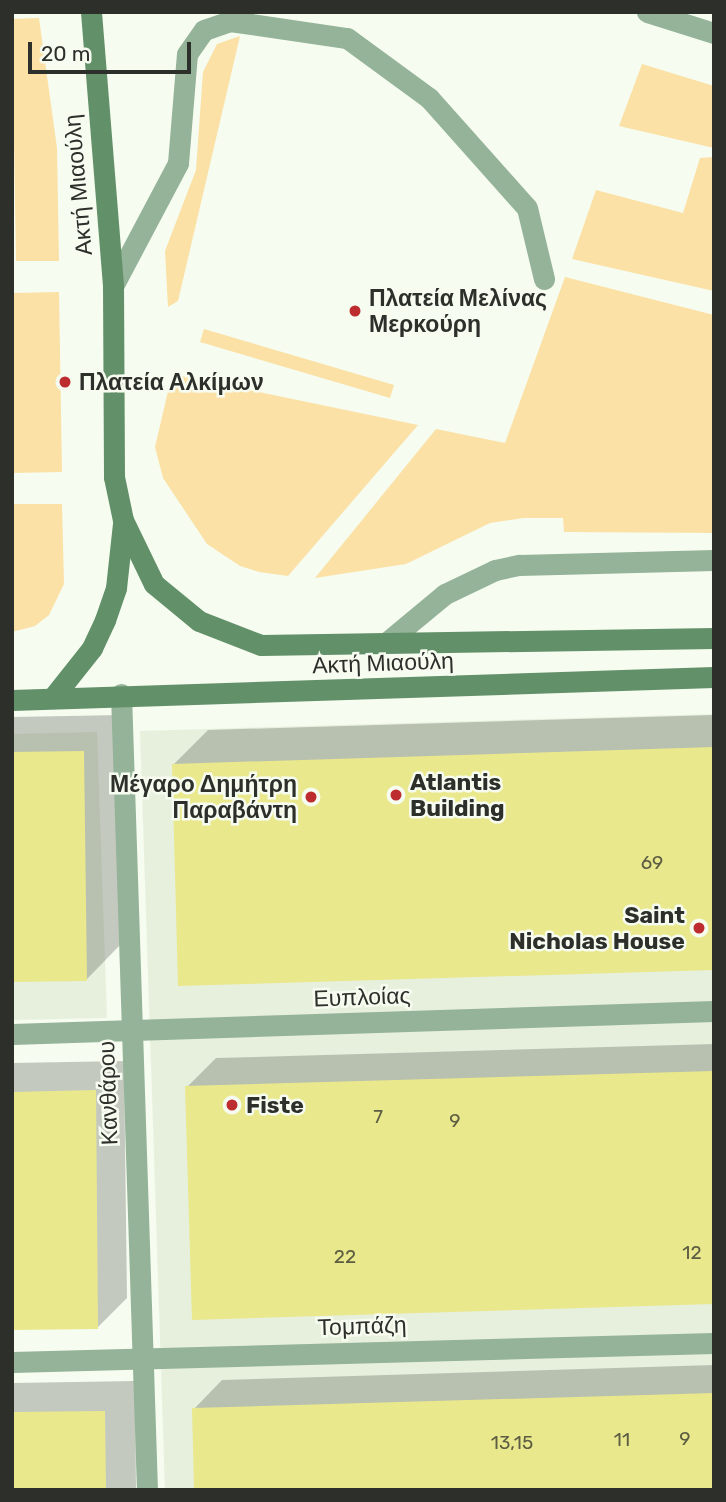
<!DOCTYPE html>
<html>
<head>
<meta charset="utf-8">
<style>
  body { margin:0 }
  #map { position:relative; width:726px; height:1502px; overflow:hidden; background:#f6fcf0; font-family:Rubik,sans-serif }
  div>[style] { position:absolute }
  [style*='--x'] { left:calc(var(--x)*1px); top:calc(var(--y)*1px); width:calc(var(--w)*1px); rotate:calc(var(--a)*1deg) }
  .built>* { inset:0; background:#e7f0dd }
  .green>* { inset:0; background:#fbe1a6 }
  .shadow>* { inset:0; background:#0003 }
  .building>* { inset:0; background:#eae88c }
  .lane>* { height:21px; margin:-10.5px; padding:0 10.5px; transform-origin:10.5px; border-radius:10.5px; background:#94b398 }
  .street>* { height:21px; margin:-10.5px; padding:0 10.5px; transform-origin:10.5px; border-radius:10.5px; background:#94b398 }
  .secondary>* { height:21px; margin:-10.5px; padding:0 10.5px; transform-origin:10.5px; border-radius:10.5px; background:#629069 }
  .dots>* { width:19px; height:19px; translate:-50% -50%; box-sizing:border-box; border:4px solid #f6fcf0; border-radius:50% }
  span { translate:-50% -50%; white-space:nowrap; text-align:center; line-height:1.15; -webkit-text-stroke:5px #f6fcf0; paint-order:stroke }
  .number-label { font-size:19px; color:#5c5d43 }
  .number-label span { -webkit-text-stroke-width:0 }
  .street-label { font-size:23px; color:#2d2f2b }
  .poi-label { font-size:23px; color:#2d2f2b; font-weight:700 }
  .left { translate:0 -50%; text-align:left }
  .right { translate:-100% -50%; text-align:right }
  .frame { position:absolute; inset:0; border:14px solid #2d2f2b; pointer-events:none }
  .scale { position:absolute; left:28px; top:42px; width:163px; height:32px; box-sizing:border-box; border:4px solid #2d2f2b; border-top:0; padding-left:9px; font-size:21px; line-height:24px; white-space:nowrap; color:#2d2f2b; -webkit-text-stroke:5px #f6fcf0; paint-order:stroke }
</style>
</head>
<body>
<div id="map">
  <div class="built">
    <div style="clip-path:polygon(714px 714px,714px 1490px,165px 1490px,140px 731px)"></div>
    <div style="clip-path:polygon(97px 732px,107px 1018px,12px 1020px,12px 734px)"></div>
  </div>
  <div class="green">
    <div style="clip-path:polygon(39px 18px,57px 148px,59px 261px,16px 261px,12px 19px)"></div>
    <div style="clip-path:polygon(240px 36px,178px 301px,168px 307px,165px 251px,196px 170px,203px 72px,217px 44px)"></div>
    <div style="clip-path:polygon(642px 64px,714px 86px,714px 148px,619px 126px)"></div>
    <div style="clip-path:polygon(714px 157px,714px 291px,572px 259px,596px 190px,683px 213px,700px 158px)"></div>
    <div style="clip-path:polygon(565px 277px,714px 315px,714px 533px,564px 532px,563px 518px,524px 518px,490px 523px,406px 564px,315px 578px,436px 429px,505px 443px)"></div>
    <div style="clip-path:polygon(59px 292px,62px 472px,12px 473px,12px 293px)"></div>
    <div style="clip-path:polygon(204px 329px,394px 385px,390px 398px,200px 342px)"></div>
    <div style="clip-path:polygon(172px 374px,418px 425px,288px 576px,259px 572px,240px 566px,207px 544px,163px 478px,155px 447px)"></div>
    <div style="clip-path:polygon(12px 504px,62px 504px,64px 584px,49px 615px,35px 626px,12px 632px)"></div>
  </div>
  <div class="shadow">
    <div style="clip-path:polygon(120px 715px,123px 942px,87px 979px,12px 980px,12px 717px)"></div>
    <div style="clip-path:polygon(714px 715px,714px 968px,174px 764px,208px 730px)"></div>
    <div style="clip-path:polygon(714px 1044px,714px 1302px,187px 1087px,216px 1058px)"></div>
    <div style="clip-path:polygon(124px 1061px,127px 1298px,98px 1327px,12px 1328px,12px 1063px)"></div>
    <div style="clip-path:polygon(714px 1365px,714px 1490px,194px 1409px,222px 1380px)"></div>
    <div style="clip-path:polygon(135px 1381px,136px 1490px,12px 1490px,12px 1383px)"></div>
  </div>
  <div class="building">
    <div style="clip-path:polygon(714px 747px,714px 970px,178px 986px,172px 764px)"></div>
    <div style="clip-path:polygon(84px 751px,87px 981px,12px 982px,12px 752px)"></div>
    <div style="clip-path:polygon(714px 1071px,714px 1304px,192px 1320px,185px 1086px)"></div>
    <div style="clip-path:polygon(96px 1090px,98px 1329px,12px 1330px,12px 1092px)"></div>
    <div style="clip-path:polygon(714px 1393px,714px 1490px,194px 1490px,192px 1408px)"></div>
    <div style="clip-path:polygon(105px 1411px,106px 1490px,12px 1490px,12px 1412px)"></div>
  </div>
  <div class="lane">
    <div style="--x:647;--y:12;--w:70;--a:17.4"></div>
    <div style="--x:113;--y:286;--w:139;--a:-62.1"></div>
    <div style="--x:178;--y:163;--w:109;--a:-85.3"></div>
    <div style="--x:187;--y:54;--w:29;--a:-55"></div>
    <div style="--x:204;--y:30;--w:28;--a:-19"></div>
    <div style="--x:230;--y:21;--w:118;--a:8.3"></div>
    <div style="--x:347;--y:38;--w:102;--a:36.2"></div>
    <div style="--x:429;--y:98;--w:147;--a:48.3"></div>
    <div style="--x:527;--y:208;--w:73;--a:76.5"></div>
    <div style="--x:387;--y:642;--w:75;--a:-39.6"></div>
    <div style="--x:445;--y:594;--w:55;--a:-25.6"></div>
    <div style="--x:495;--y:570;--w:25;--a:-12"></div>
    <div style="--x:519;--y:565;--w:195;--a:-1.5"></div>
  </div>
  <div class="street">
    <div style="--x:121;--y:694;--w:796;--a:88.13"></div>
    <div style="--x:12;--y:1034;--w:702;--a:-1.88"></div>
    <div style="--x:12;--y:1362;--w:702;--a:-1.55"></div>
  </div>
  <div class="secondary">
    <div style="--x:91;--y:12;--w:275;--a:85.4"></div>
    <div style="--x:113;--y:286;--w:191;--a:89.7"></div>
    <div style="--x:114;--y:477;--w:44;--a:78.2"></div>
    <div style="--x:123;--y:520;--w:71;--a:64.2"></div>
    <div style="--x:154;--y:584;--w:58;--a:39.4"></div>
    <div style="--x:199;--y:621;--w:66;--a:21.2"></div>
    <div style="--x:261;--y:645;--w:453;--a:-0.9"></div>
    <div style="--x:54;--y:696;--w:61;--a:-51.6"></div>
    <div style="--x:92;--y:648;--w:31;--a:-65"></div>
    <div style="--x:105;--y:620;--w:34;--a:-71"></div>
    <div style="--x:116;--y:588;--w:64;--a:-83.8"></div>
    <div style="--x:12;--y:700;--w:702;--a:-1.88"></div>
  </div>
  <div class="dots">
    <div style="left:355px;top:311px;background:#bd2d2f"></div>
    <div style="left:65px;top:382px;background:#bd2d2f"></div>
    <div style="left:396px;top:795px;background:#bd2d2f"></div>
    <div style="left:311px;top:797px;background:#bd2d2f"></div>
    <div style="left:699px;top:928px;background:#bd2d2f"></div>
    <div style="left:232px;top:1105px;background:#bd2d2f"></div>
  </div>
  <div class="number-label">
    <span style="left:652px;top:863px">69</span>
    <span style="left:378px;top:1117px">7</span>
    <span style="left:455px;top:1121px">9</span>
    <span style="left:692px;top:1253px">12</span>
    <span style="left:345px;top:1257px">22</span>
    <span style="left:685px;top:1439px">9</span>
    <span style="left:622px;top:1440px">11</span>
    <span style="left:512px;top:1443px">13,15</span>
  </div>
  <div class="street-label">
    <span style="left:78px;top:185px;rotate:-95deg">Ακτή Μιαούλη</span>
    <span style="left:383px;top:663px;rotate:-2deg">Ακτή Μιαούλη</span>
    <span style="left:362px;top:997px;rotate:-2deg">Ευπλοίας</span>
    <span style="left:108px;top:1093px;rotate:-92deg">Κανθάρου</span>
    <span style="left:362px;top:1326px;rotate:-2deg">Τομπάζη</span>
  </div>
  <div class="poi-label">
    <span class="left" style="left:369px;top:311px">Πλατεία Μελίνας<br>Μερκούρη</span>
    <span class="left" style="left:79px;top:382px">Πλατεία Αλκίμων</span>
    <span class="left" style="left:410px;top:795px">Atlantis<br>Building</span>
    <span class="right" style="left:297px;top:797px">Μέγαρο Δημήτρη<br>Παραβάντη</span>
    <span class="right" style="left:685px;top:928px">Saint<br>Nicholas House</span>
    <span class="left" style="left:246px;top:1105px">Fiste</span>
  </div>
  <div class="frame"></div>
  <div class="scale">20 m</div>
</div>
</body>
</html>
